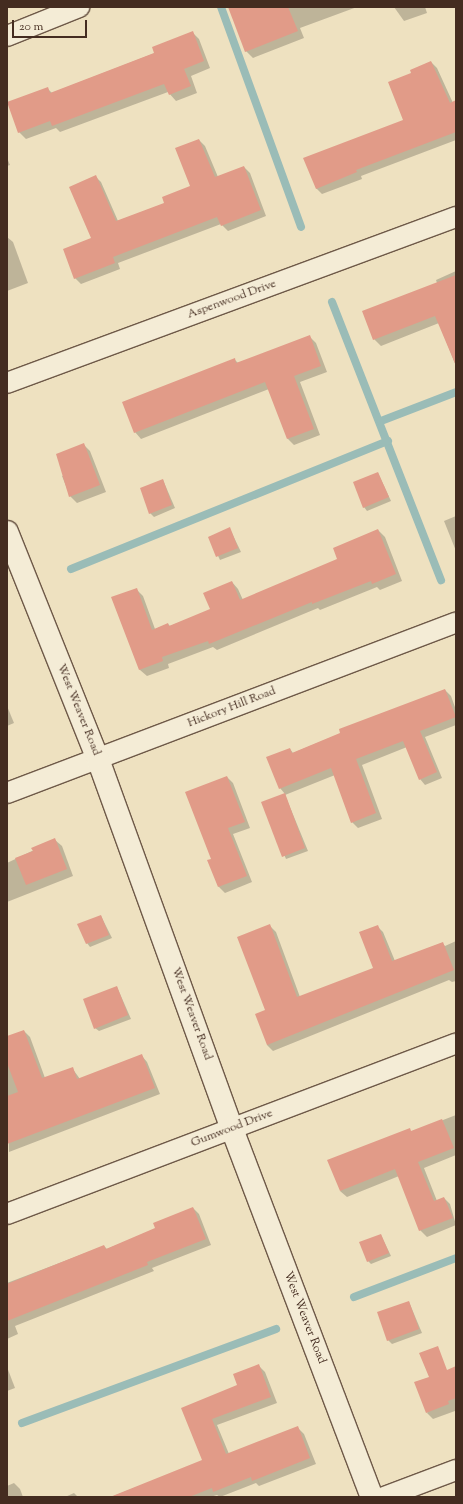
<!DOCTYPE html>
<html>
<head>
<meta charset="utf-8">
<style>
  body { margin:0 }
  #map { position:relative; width:463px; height:1504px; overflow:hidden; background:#eee1c0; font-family:"Sorts Mill Goudy",serif }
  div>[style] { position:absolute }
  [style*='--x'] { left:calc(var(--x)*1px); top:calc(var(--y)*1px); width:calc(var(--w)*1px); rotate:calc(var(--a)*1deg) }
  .shadow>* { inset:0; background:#0003 }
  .stream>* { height:8px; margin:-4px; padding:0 4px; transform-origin:4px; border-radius:4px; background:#9abcb7 }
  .building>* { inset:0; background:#e19b88 }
  .roads { filter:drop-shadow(1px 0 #6e5948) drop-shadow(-1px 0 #6e5948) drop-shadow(0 1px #6e5948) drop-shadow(0 -1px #6e5948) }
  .minor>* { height:20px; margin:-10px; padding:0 10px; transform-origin:10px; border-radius:10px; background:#f4ecd6 }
  .tertiary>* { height:22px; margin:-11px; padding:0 11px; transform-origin:11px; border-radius:11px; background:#f4ecd6 }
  span { translate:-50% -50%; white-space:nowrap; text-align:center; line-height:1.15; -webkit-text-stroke:3px #f4ecd6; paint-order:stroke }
  .street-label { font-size:12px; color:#442c20 }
  .frame { position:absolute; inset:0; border:8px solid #442c20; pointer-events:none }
  .scale { position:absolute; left:12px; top:20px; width:75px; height:18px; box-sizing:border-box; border:2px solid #442c20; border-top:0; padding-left:5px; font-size:12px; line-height:14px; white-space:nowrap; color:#442c20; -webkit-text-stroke:3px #f4ecd6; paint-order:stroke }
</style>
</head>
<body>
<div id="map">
  <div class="shadow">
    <div style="clip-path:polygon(244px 7px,357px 7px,300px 28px,304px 38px,253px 58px,246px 51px)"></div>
    <div style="clip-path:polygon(394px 7px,425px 7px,427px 13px,404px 21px)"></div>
    <div style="clip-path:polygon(192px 32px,199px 39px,210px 68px,191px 76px,197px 93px,176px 101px,168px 92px,60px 132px,56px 128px,26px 139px,19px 132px,47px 88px,52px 93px,155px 53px)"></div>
    <div style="clip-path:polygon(431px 62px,437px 68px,453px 103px,456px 101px,456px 140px,361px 176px,362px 179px,322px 194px,316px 188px,404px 120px,412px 73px)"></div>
    <div style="clip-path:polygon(199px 140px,205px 146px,218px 177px,244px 167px,250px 173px,266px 216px,228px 231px,221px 224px,118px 263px,120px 269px,81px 284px,75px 278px,92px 238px,95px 176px,101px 182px,118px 221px,166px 203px,191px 186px)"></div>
    <div style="clip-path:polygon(7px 158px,10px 165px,7px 166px)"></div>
    <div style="clip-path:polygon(7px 237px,13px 242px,28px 283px,7px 291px)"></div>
    <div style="clip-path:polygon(456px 271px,456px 366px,439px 323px,381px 346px,374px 339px,437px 283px,436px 280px)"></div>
    <div style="clip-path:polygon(310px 337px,316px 343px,327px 372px,300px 382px,320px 435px,294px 445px,288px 439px,269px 389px,141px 439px,135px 432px,234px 359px,238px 363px)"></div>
    <div style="clip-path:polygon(83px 444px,90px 451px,106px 492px,77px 503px,70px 496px,62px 476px,65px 475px)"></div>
    <div style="clip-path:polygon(378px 473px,391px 501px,367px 511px,364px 507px)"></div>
    <div style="clip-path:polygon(163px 480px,175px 508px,154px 517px,150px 513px)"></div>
    <div style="clip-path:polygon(456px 516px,456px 551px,444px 521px)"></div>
    <div style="clip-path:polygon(230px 529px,241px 552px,220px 560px,209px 537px)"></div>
    <div style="clip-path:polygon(378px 530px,385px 537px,402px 581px,380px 590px,377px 587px,320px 610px,318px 608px,217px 650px,213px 647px,168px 664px,169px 668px,147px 676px,140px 670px,112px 598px,136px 589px,143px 596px,155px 629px,168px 624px,170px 626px,211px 610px,232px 582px,238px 589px,243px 600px,338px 560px)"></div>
    <div style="clip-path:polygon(445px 690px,451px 696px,456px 710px,456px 725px,425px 737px,442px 778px,425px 785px,420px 779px,407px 747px,362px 765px,382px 819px,358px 828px,352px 822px,335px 775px,285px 795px,308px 851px,286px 859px,263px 803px,285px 794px,280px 788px,268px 758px,290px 749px,293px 753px,342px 733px,340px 730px)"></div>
    <div style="clip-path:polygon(7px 706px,14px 723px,7px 726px)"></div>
    <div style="clip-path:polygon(227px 777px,233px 783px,250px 828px,233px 834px,252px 882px,225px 893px,219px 887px,209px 861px,213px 859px)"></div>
    <div style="clip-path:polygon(55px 840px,62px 846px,73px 876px,7px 902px,7px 863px)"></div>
    <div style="clip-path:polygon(101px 916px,112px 938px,90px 947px,87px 943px)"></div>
    <div style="clip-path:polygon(270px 926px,276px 932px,300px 997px,374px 969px,377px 926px,383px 932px,395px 961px,442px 943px,445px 946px,456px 941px,456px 981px,452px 982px,449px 980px,273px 1051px,267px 1045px,266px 1011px)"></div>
    <div style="clip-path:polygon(117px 987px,131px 1019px,99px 1031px,95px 1028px)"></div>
    <div style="clip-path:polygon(24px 1031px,30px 1037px,45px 1078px,72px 1068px,80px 1079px,142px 1056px,147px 1062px,160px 1094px,9px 1152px,7px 1037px)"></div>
    <div style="clip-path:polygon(456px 1115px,456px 1155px,424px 1168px,437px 1201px,444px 1198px,450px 1204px,456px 1225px,427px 1237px,420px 1230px,399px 1176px,347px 1197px,340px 1191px,412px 1132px)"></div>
    <div style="clip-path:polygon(193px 1208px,199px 1214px,211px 1245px,152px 1268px,154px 1271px,15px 1326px,18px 1334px,7px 1339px,7px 1283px,104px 1246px,107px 1249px,156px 1229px)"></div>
    <div style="clip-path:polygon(381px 1235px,391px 1256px,371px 1264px,368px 1261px)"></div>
    <div style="clip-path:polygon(409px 1302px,422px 1333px,392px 1344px,388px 1340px)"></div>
    <div style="clip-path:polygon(259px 1366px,265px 1372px,277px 1403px,217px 1425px,229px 1454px,298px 1428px,304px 1434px,316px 1464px,259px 1486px,256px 1483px,220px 1497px,217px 1495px,210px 1497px,111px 1497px,204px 1461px,183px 1408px,239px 1386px)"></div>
    <div style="clip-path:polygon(7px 1367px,15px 1388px,7px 1391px)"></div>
    <div style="clip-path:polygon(456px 1367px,455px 1411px,433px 1419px,427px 1413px)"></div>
    <div style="clip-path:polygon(14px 1483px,20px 1489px,23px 1497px,7px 1497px,7px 1486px)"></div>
    <div style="clip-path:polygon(74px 1493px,78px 1497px,65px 1497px)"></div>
  </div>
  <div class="stream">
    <div style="--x:221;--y:7;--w:234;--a:70"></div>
    <div style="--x:332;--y:302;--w:299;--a:68.6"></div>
    <div style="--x:381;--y:421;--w:80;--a:-21.1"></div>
    <div style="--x:71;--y:569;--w:342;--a:-22"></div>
    <div style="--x:354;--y:1297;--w:109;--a:-20.9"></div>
    <div style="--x:22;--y:1423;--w:271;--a:-20.3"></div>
  </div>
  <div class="building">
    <div style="clip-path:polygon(228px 7px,288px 7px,298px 31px,245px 52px)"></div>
    <div style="clip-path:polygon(193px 31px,204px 61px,184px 69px,191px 86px,169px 95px,164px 84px,52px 126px,50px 121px,18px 133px,7px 102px,48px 87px,50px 93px,154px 53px,152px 47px)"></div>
    <div style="clip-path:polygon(431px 61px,450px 103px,456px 100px,456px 132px,356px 170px,357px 172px,316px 189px,303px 158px,403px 120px,388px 82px,411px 73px,410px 70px)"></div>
    <div style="clip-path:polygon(199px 139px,215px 177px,244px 166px,261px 210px,221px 226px,217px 217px,113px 257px,115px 263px,74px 279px,63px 249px,91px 238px,69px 187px,96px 175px,116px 221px,164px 203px,162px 197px,190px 186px,175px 148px)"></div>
    <div style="clip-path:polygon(456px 275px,456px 366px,435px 316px,373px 340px,362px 311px)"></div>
    <div style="clip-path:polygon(310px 335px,321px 366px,294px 376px,314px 429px,287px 439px,265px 382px,134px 433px,122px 402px,235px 358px,236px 363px)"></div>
    <div style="clip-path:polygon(84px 443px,100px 485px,69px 497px,56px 454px)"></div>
    <div style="clip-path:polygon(378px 472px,389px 497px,363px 508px,353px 482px)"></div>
    <div style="clip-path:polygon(163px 479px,172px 505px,149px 514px,140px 488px)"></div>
    <div style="clip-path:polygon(230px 527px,238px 548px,216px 557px,208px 537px)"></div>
    <div style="clip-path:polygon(378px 529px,396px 574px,372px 584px,371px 581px,312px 604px,312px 602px,209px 644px,208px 641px,162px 657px,163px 661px,139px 670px,111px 597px,137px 588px,152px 630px,168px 623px,169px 626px,210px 609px,203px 593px,232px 581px,240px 600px,337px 559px,333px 548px)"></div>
    <div style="clip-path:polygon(445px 689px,456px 717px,420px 731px,437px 772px,419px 780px,403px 741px,356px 759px,376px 813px,351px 823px,331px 768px,279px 789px,266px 757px,290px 748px,292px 753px,340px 733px,339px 729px)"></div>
    <div style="clip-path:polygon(227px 776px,245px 822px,228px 828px,247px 876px,218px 887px,207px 860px,211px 859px,185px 792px)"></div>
    <div style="clip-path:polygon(285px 793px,305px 848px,282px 857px,261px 802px)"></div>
    <div style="clip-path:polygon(55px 838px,67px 869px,26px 885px,15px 858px,33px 851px,31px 848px)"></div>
    <div style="clip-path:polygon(101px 915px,109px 935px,86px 944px,77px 924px)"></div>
    <div style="clip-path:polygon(270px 924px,297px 997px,373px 968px,359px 932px,378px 925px,392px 961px,443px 942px,454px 970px,267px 1045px,255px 1014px,265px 1010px,237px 937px)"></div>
    <div style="clip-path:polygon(117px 986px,128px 1015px,94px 1029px,83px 999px)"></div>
    <div style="clip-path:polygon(24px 1030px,42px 1078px,73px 1067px,77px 1079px,142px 1054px,155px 1088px,7px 1144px,7px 1096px,18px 1092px,7px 1063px,7px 1036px)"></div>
    <div style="clip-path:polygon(442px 1119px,454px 1148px,418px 1162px,434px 1201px,444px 1197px,453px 1218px,419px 1231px,395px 1169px,340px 1191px,327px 1160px,410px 1128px,411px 1131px)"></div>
    <div style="clip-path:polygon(193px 1207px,206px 1239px,147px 1262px,148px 1265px,7px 1321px,7px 1284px,104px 1245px,106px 1249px,155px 1228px,153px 1223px)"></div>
    <div style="clip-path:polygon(381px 1234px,389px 1253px,367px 1262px,359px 1242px)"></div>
    <div style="clip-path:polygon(409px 1301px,419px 1329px,387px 1341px,377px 1312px)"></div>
    <div style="clip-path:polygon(438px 1346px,447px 1370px,456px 1366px,456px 1398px,448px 1401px,449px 1404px,426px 1413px,414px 1382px,429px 1377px,419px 1353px)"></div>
    <div style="clip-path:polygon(259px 1364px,271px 1397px,212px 1419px,226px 1454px,298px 1426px,310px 1458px,252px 1481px,251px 1477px,213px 1492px,212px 1488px,189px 1497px,110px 1497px,202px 1460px,181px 1408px,237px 1385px,233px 1374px)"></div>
  </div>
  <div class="roads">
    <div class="minor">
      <div style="--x:7;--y:36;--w:78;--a:-21.9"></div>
      <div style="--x:7;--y:383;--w:479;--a:-20.3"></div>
      <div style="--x:7;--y:793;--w:480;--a:-20.8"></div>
      <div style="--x:7;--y:1214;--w:480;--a:-20.8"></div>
      <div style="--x:384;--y:1497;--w:77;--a:-20.6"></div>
    </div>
    <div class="tertiary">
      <div style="--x:7;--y:532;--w:245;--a:68.2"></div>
      <div style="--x:98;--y:759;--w:394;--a:70.1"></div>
      <div style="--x:232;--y:1129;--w:394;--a:69.2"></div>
    </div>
  </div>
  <div class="street-label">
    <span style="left:232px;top:300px;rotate:-20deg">Aspenwood Drive</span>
    <span style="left:232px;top:708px;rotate:-21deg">Hickory Hill Road</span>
    <span style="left:78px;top:710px;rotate:68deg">West Weaver Road</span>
    <span style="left:191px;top:1014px;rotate:70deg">West Weaver Road</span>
    <span style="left:232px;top:1129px;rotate:-21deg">Gumwood Drive</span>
    <span style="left:304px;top:1318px;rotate:69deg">West Weaver Road</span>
  </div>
  <div class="frame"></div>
  <div class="scale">20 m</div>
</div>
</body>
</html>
